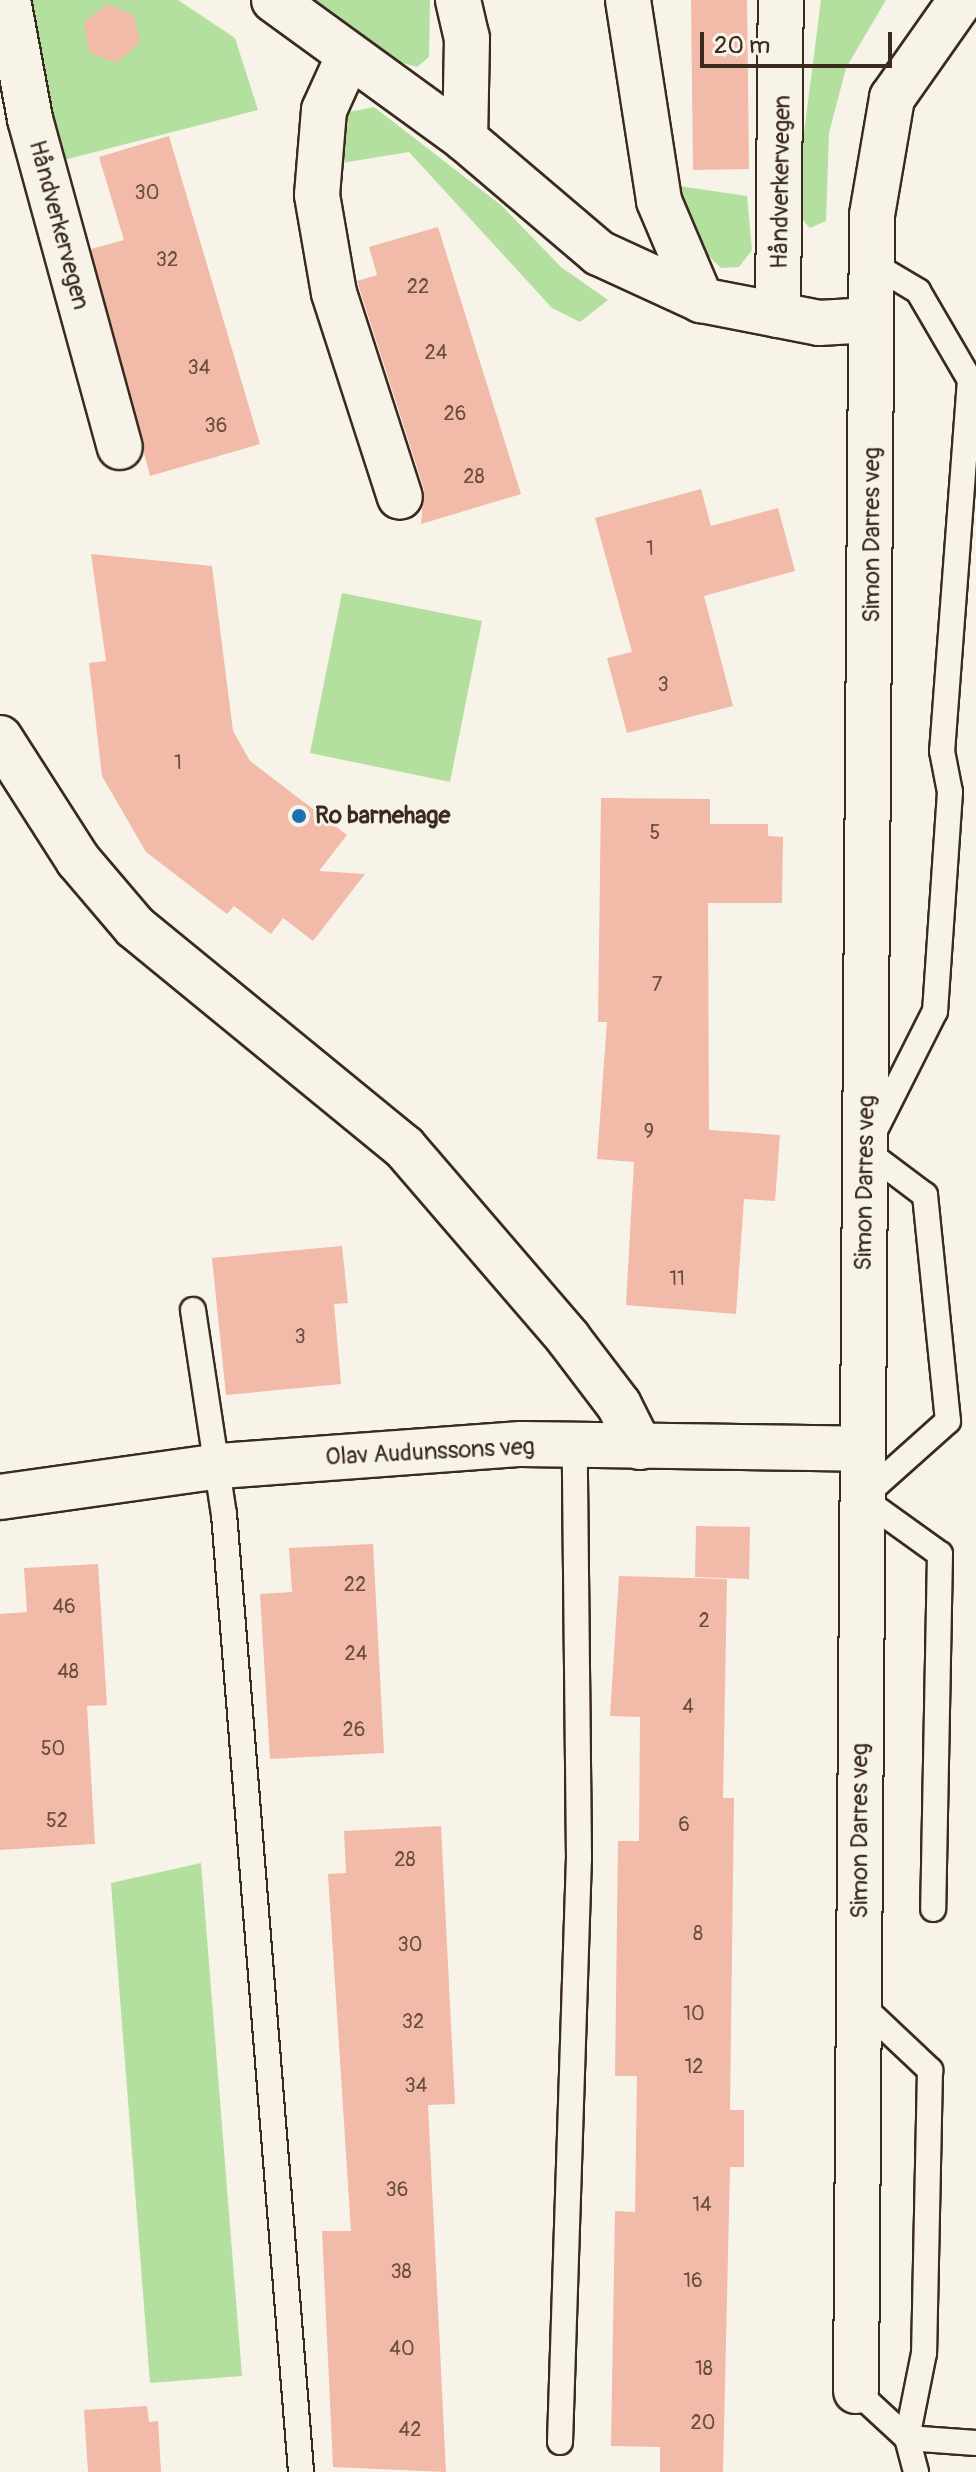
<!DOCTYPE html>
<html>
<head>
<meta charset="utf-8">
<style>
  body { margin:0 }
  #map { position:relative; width:976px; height:2472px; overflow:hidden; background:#f7f3e8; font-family:Pangolin,sans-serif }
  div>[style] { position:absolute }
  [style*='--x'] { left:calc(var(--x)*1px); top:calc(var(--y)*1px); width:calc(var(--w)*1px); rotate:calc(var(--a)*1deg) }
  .green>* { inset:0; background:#b3e09f }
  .building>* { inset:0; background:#f2baa8 }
  .roads { filter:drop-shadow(2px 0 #3b2a1e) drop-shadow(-2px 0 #3b2a1e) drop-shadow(0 2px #3b2a1e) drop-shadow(0 -2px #3b2a1e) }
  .lane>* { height:24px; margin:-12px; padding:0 12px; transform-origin:12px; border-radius:12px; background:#f7f3e8 }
  .street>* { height:44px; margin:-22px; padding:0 22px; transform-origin:22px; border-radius:22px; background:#f7f3e8 }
  .dots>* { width:22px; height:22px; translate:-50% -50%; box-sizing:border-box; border:4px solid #f7f3e8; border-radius:50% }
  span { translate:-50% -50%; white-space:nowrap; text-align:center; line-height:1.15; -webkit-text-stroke:6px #f7f3e8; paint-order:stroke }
  .number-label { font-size:20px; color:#694e40 }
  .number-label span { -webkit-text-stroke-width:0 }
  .street-label { font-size:24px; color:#3b2a1e }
  .poi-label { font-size:24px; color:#3b2a1e; font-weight:700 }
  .left { translate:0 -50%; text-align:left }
  .scale { position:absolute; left:700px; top:32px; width:192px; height:36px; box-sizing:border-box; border:4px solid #3b2a1e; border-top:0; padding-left:10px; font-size:24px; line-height:28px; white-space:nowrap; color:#3b2a1e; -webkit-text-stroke:6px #f7f3e8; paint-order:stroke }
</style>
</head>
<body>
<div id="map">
  <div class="green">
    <div style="clip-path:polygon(30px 0,178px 0,235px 38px,258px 110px,60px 161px)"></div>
    <div style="clip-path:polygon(312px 0,430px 0,429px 57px,417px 67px,396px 61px)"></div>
    <div style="clip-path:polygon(821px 0,886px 0,846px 68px,829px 133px,826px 221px,810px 228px,800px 217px,800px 164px)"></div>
    <div style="clip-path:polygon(374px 107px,501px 205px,561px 267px,608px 300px,580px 322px,552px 308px,409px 152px,336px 164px,336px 131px,349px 112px)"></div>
    <div style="clip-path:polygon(679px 186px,747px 196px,752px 250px,739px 267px,721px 268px,685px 232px)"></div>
    <div style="clip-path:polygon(342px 593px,482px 621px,450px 782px,310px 753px)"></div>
    <div style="clip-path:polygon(201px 1863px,242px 2376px,150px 2383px,111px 1883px)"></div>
  </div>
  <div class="building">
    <div style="clip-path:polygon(691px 0,747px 0,749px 169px,693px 170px)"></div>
    <div style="clip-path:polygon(108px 4px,134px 15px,140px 43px,116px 63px,89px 52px,84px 22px)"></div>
    <div style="clip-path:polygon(169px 136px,260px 444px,150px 476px,91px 249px,124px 240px,99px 157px)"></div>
    <div style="clip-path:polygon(438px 227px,521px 494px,421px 524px,424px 489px,357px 281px,377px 275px,369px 247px)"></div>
    <div style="clip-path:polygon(701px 489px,711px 526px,778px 508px,795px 571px,704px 596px,733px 706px,627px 733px,607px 658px,632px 652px,595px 518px)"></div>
    <div style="clip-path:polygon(91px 554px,212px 566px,233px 731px,250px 761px,347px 835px,319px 871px,365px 874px,313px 941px,283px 918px,271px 934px,234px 906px,227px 914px,146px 852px,102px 776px,89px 663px,106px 661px)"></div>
    <div style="clip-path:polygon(601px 798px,710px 799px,710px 824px,768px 824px,768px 836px,783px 837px,782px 903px,708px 903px,709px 1130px,780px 1135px,775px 1201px,744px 1199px,736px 1314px,626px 1305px,634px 1162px,597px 1159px,607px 1022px,598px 1022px)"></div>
    <div style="clip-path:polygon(342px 1246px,348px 1303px,334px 1304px,341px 1384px,226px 1395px,212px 1258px)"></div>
    <div style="clip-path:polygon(696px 1526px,750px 1527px,749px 1579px,695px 1577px)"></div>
    <div style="clip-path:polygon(373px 1544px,384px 1753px,270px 1759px,260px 1594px,292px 1592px,289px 1548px)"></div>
    <div style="clip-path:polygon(98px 1564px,107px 1705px,87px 1706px,95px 1844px,0 1850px,0 1614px,27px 1612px,24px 1568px)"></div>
    <div style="clip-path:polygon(619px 1576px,727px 1579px,723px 1798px,734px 1798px,730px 2110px,744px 2110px,744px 2167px,730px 2167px,723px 2472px,660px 2472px,660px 2447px,611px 2446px,615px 2211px,635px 2212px,637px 2076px,615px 2076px,618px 1841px,639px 1841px,640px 1717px,610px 1716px)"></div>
    <div style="clip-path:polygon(441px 1826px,455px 2104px,428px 2105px,446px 2472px,333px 2467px,322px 2231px,351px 2231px,328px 1874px,346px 1873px,344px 1831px)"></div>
    <div style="clip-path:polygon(147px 2406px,149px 2422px,158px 2421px,161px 2472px,88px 2472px,84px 2410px)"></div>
  </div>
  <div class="roads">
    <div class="lane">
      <div style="--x:871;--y:263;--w:55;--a:30.8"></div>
      <div style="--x:918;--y:291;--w:103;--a:59.7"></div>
      <div style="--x:970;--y:380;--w:372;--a:94.3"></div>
      <div style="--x:942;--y:751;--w:42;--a:79"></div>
      <div style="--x:950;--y:792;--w:220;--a:93.9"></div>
      <div style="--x:935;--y:1011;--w:156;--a:116.7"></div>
      <div style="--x:865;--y:1150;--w:75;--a:36.9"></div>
      <div style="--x:925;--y:1195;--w:227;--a:84.2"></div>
      <div style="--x:948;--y:1421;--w:115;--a:138.2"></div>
      <div style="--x:862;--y:1498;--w:96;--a:35.7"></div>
      <div style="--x:940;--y:1554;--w:355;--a:91.1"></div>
      <div style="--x:193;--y:1310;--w:206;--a:81.4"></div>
      <div style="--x:224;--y:1514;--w:961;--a:85.4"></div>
      <div style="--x:859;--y:2003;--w:98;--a:43.3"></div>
      <div style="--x:930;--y:2070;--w:283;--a:91.2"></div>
      <div style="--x:924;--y:2353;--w:87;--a:101.3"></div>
      <div style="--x:907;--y:2438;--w:35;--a:75"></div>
      <div style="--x:856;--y:2391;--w:69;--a:42.7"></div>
      <div style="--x:907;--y:2438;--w:69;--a:4.1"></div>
      <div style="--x:560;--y:2442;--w:584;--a:-88.14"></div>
      <div style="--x:579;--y:1858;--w:412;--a:-90.6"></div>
    </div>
    <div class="street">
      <div style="--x:8;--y:0;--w:121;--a:79.5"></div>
      <div style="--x:30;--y:119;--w:340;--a:74.7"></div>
      <div style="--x:274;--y:0;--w:236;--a:36"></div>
      <div style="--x:465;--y:139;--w:176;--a:40.4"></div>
      <div style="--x:599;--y:253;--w:112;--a:24.7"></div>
      <div style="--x:701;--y:300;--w:120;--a:11"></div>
      <div style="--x:819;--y:323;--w:52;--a:-3.3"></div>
      <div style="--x:458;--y:0;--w:39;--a:77"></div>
      <div style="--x:467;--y:38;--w:101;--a:91.1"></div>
      <div style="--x:628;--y:0;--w:203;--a:81.2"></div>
      <div style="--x:659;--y:201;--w:108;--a:67"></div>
      <div style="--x:349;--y:55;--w:60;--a:114.4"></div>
      <div style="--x:324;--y:110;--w:85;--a:94.7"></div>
      <div style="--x:317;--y:195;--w:99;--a:80.2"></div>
      <div style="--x:334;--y:293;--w:214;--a:72.1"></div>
      <div style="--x:778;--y:315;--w:315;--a:-89.5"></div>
      <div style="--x:0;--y:738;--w:145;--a:57.4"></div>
      <div style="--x:78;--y:860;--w:88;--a:49.6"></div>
      <div style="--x:135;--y:927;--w:348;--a:39.3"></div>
      <div style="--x:404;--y:1147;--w:252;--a:49.3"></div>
      <div style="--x:568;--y:1338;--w:84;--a:52.7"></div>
      <div style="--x:619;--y:1405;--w:47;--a:63.4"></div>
      <div style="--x:0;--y:1497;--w:222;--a:-8"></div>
      <div style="--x:220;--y:1466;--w:302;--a:-4.2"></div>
      <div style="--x:521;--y:1444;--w:342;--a:0.8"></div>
      <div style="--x:856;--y:2391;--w:2176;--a:-89.58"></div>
      <div style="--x:872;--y:215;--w:119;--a:-80.3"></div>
      <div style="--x:892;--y:98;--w:120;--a:-54.9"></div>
    </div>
  </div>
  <div class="dots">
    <div style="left:299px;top:816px;background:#1f6fb2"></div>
  </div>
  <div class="number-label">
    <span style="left:147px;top:192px">30</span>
    <span style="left:167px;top:259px">32</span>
    <span style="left:418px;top:286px">22</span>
    <span style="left:436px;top:352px">24</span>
    <span style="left:199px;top:367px">34</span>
    <span style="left:455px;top:413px">26</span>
    <span style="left:216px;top:425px">36</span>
    <span style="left:474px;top:476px">28</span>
    <span style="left:650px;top:548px">1</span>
    <span style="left:663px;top:684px">3</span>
    <span style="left:178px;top:762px">1</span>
    <span style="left:655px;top:832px">5</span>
    <span style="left:657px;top:984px">7</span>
    <span style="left:649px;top:1131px">9</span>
    <span style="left:677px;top:1278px">11</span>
    <span style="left:300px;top:1336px">3</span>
    <span style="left:355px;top:1584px">22</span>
    <span style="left:64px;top:1606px">46</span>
    <span style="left:704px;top:1620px">2</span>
    <span style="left:356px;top:1653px">24</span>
    <span style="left:68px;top:1671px">48</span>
    <span style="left:688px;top:1706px">4</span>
    <span style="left:354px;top:1729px">26</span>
    <span style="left:53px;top:1748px">50</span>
    <span style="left:57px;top:1820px">52</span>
    <span style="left:684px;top:1824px">6</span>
    <span style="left:405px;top:1859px">28</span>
    <span style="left:698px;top:1933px">8</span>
    <span style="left:410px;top:1944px">30</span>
    <span style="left:694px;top:2013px">10</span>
    <span style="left:413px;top:2021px">32</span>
    <span style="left:694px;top:2066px">12</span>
    <span style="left:416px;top:2085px">34</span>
    <span style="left:397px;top:2189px">36</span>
    <span style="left:702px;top:2204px">14</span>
    <span style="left:401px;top:2271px">38</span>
    <span style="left:693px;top:2280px">16</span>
    <span style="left:402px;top:2348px">40</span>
    <span style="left:704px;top:2368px">18</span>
    <span style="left:703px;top:2422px">20</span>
    <span style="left:410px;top:2429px">42</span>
  </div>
  <div class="street-label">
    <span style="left:781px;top:182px;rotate:-89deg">Håndverkervegen</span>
    <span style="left:59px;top:225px;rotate:75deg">Håndverkervegen</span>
    <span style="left:872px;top:535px;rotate:-90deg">Simon Darres veg</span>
    <span style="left:865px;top:1183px;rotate:-89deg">Simon Darres veg</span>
    <span style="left:430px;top:1452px;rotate:-3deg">Olav Audunssons veg</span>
    <span style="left:860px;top:1831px;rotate:-90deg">Simon Darres veg</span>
  </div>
  <div class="poi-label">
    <span class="left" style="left:315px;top:816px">Ro barnehage</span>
  </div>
  <div class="scale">20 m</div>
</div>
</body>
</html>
